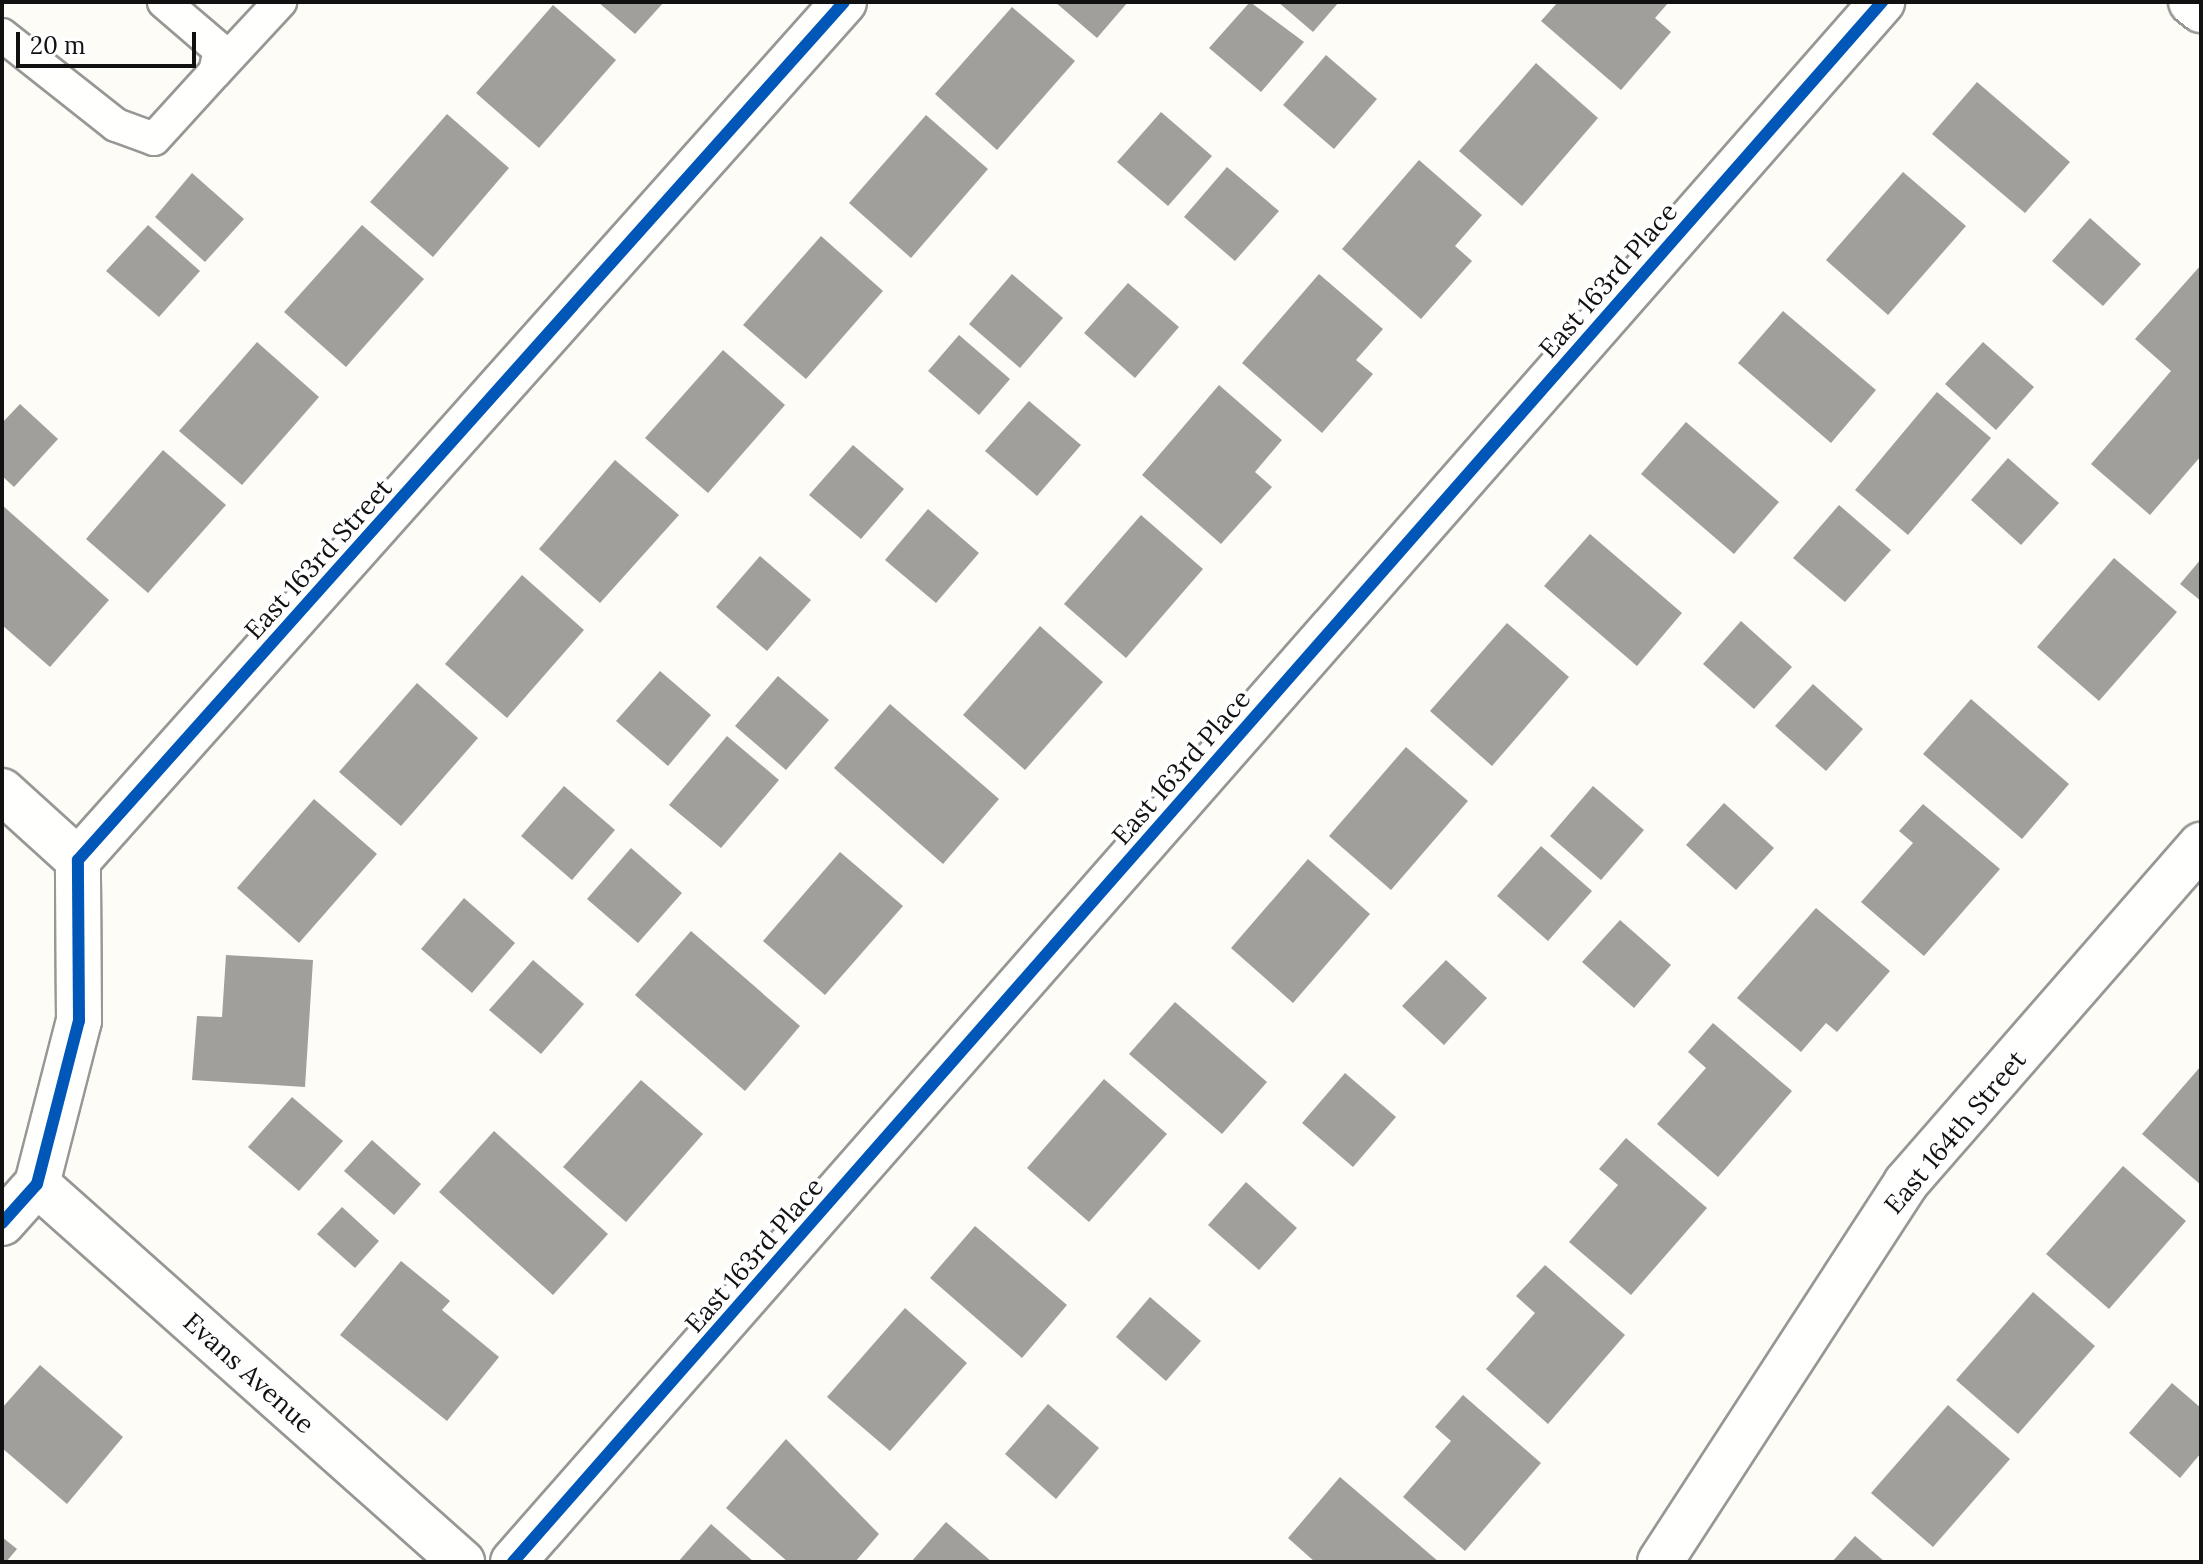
<!DOCTYPE html>
<html>
<head>
<meta charset="utf-8">
<style>
  body { margin:0 }
  #map { position:relative; width:2203px; height:1564px; overflow:hidden; background:#fdfcf7; font-family:Lora,serif }
  div>[style] { position:absolute }
  [style*='--x'] { left:calc(var(--x)*1px); top:calc(var(--y)*1px); width:calc(var(--w)*1px); rotate:calc(var(--a)*1deg) }
  .building>* { inset:0; background:#a19f9c }
  .roads { filter:drop-shadow(2px 0 #979795) drop-shadow(-2px 0 #979795) drop-shadow(0 2px #979795) drop-shadow(0 -2px #979795) }
  .service>* { height:32px; margin:-16px; padding:0 16px; transform-origin:16px; border-radius:16px; background:#fffffe }
  .minor>* { height:44px; margin:-22px; padding:0 22px; transform-origin:22px; border-radius:22px; background:#fffffe }
  .tertiary>* { height:44px; margin:-22px; padding:0 22px; transform-origin:22px; border-radius:22px; background:#fffffe }
  .cycleway>* { height:12px; margin:-6px; padding:0 6px; transform-origin:6px; border-radius:6px; background:#0057b8 }
  span { translate:-50% -50%; white-space:nowrap; text-align:center; line-height:1.15; -webkit-text-stroke:8px #fff; paint-order:stroke }
  .street-label { font-size:26px; color:#111 }
  .frame { position:absolute; inset:0; border:4px solid #111; pointer-events:none }
  .scale { position:absolute; left:16px; top:32px; width:180px; height:36px; box-sizing:border-box; border:4px solid #111; border-top:0; padding-left:10px; font-size:24px; line-height:28px; white-space:nowrap; color:#111; -webkit-text-stroke:6px #fff; paint-order:stroke }
</style>
</head>
<body>
<div id="map">
  <div class="building">
    <div style="clip-path:polygon(598px 2px,664px 2px,635px 34px)"></div>
    <div style="clip-path:polygon(1055px 2px,1128px 2px,1097px 38px)"></div>
    <div style="clip-path:polygon(1250px 2px,1304px 42px,1261px 92px,1209px 48px)"></div>
    <div style="clip-path:polygon(1278px 2px,1339px 2px,1313px 32px)"></div>
    <div style="clip-path:polygon(1558px 2px,1669px 2px,1655px 18px,1671px 32px,1621px 90px,1541px 21px)"></div>
    <div style="clip-path:polygon(553px 5px,616px 60px,539px 148px,476px 93px)"></div>
    <div style="clip-path:polygon(1012px 7px,1075px 61px,997px 150px,935px 94px)"></div>
    <div style="clip-path:polygon(1326px 55px,1377px 99px,1334px 149px,1283px 105px)"></div>
    <div style="clip-path:polygon(1536px 63px,1598px 118px,1522px 206px,1459px 151px)"></div>
    <div style="clip-path:polygon(1977px 82px,2070px 162px,2025px 213px,1932px 134px)"></div>
    <div style="clip-path:polygon(1161px 112px,1212px 156px,1168px 206px,1117px 162px)"></div>
    <div style="clip-path:polygon(447px 114px,509px 168px,433px 257px,370px 202px)"></div>
    <div style="clip-path:polygon(926px 115px,988px 169px,911px 258px,849px 203px)"></div>
    <div style="clip-path:polygon(1419px 160px,1482px 215px,1455px 246px,1472px 261px,1421px 319px,1342px 249px)"></div>
    <div style="clip-path:polygon(1227px 167px,1279px 211px,1235px 261px,1184px 217px)"></div>
    <div style="clip-path:polygon(1903px 172px,1966px 226px,1888px 315px,1826px 260px)"></div>
    <div style="clip-path:polygon(192px 173px,244px 219px,205px 262px,155px 217px)"></div>
    <div style="clip-path:polygon(2090px 218px,2141px 264px,2103px 306px,2052px 261px)"></div>
    <div style="clip-path:polygon(148px 225px,200px 271px,159px 317px,106px 271px)"></div>
    <div style="clip-path:polygon(362px 225px,424px 279px,346px 367px,284px 312px)"></div>
    <div style="clip-path:polygon(821px 236px,883px 291px,806px 379px,743px 325px)"></div>
    <div style="clip-path:polygon(2201px 265px,2201px 456px,2150px 515px,2091px 464px,2171px 371px,2135px 339px)"></div>
    <div style="clip-path:polygon(1012px 274px,1063px 318px,1020px 368px,969px 324px)"></div>
    <div style="clip-path:polygon(1319px 274px,1383px 329px,1356px 360px,1373px 374px,1322px 433px,1242px 363px)"></div>
    <div style="clip-path:polygon(1128px 283px,1179px 327px,1135px 378px,1084px 333px)"></div>
    <div style="clip-path:polygon(1783px 311px,1876px 390px,1831px 443px,1738px 363px)"></div>
    <div style="clip-path:polygon(959px 335px,1010px 379px,979px 415px,928px 371px)"></div>
    <div style="clip-path:polygon(257px 342px,319px 397px,242px 485px,179px 431px)"></div>
    <div style="clip-path:polygon(1983px 342px,2034px 387px,1996px 430px,1945px 384px)"></div>
    <div style="clip-path:polygon(723px 350px,785px 405px,708px 493px,645px 438px)"></div>
    <div style="clip-path:polygon(1219px 385px,1282px 440px,1255px 472px,1272px 487px,1221px 544px,1142px 475px)"></div>
    <div style="clip-path:polygon(1937px 392px,1991px 438px,1908px 535px,1855px 490px)"></div>
    <div style="clip-path:polygon(1029px 401px,1081px 445px,1037px 496px,985px 451px)"></div>
    <div style="clip-path:polygon(20px 404px,58px 439px,14px 487px,2px 476px,2px 423px)"></div>
    <div style="clip-path:polygon(1686px 422px,1779px 502px,1734px 554px,1641px 474px)"></div>
    <div style="clip-path:polygon(853px 445px,904px 489px,861px 539px,809px 495px)"></div>
    <div style="clip-path:polygon(163px 450px,226px 505px,148px 593px,86px 539px)"></div>
    <div style="clip-path:polygon(2008px 458px,2059px 503px,2021px 545px,1971px 500px)"></div>
    <div style="clip-path:polygon(615px 460px,679px 515px,600px 603px,539px 549px)"></div>
    <div style="clip-path:polygon(2px 505px,109px 600px,50px 667px,2px 625px)"></div>
    <div style="clip-path:polygon(1839px 505px,1891px 550px,1845px 602px,1793px 558px)"></div>
    <div style="clip-path:polygon(928px 509px,979px 553px,936px 603px,885px 560px)"></div>
    <div style="clip-path:polygon(1141px 515px,1203px 569px,1126px 658px,1064px 604px)"></div>
    <div style="clip-path:polygon(1590px 534px,1682px 613px,1637px 666px,1544px 586px)"></div>
    <div style="clip-path:polygon(760px 556px,811px 600px,767px 651px,716px 607px)"></div>
    <div style="clip-path:polygon(2114px 558px,2177px 612px,2099px 701px,2037px 647px)"></div>
    <div style="clip-path:polygon(2201px 559px,2201px 601px,2180px 584px)"></div>
    <div style="clip-path:polygon(522px 575px,584px 630px,507px 718px,445px 664px)"></div>
    <div style="clip-path:polygon(1741px 621px,1792px 667px,1754px 709px,1703px 664px)"></div>
    <div style="clip-path:polygon(1507px 623px,1569px 677px,1492px 766px,1430px 711px)"></div>
    <div style="clip-path:polygon(1040px 626px,1103px 682px,1025px 770px,963px 715px)"></div>
    <div style="clip-path:polygon(660px 671px,711px 715px,668px 766px,616px 721px)"></div>
    <div style="clip-path:polygon(778px 676px,829px 720px,786px 770px,735px 726px)"></div>
    <div style="clip-path:polygon(417px 683px,478px 738px,401px 826px,339px 772px)"></div>
    <div style="clip-path:polygon(1813px 684px,1863px 729px,1826px 771px,1775px 726px)"></div>
    <div style="clip-path:polygon(1971px 699px,2069px 784px,2022px 839px,1923px 754px)"></div>
    <div style="clip-path:polygon(890px 704px,999px 799px,943px 864px,834px 768px)"></div>
    <div style="clip-path:polygon(727px 736px,779px 780px,721px 848px,669px 805px)"></div>
    <div style="clip-path:polygon(1406px 747px,1468px 801px,1391px 890px,1329px 836px)"></div>
    <div style="clip-path:polygon(564px 786px,615px 830px,572px 880px,521px 836px)"></div>
    <div style="clip-path:polygon(1593px 786px,1644px 830px,1601px 880px,1550px 836px)"></div>
    <div style="clip-path:polygon(314px 799px,377px 854px,299px 943px,237px 888px)"></div>
    <div style="clip-path:polygon(1724px 803px,1774px 848px,1736px 890px,1686px 845px)"></div>
    <div style="clip-path:polygon(1923px 804px,2000px 869px,1924px 956px,1861px 902px,1913px 843px,1899px 831px)"></div>
    <div style="clip-path:polygon(1541px 846px,1592px 891px,1548px 941px,1497px 896px)"></div>
    <div style="clip-path:polygon(631px 848px,682px 893px,638px 943px,587px 899px)"></div>
    <div style="clip-path:polygon(840px 852px,903px 906px,825px 995px,763px 941px)"></div>
    <div style="clip-path:polygon(1308px 859px,1370px 914px,1293px 1003px,1231px 948px)"></div>
    <div style="clip-path:polygon(464px 898px,515px 943px,472px 993px,421px 949px)"></div>
    <div style="clip-path:polygon(1816px 908px,1890px 971px,1837px 1032px,1826px 1023px,1801px 1052px,1737px 998px)"></div>
    <div style="clip-path:polygon(1620px 920px,1671px 965px,1634px 1008px,1582px 962px)"></div>
    <div style="clip-path:polygon(691px 931px,800px 1026px,745px 1091px,635px 995px)"></div>
    <div style="clip-path:polygon(226px 955px,313px 960px,305px 1087px,192px 1080px,197px 1016px,222px 1017px)"></div>
    <div style="clip-path:polygon(533px 960px,584px 1004px,541px 1054px,489px 1010px)"></div>
    <div style="clip-path:polygon(1446px 960px,1487px 998px,1444px 1045px,1402px 1006px)"></div>
    <div style="clip-path:polygon(1175px 1002px,1267px 1082px,1222px 1134px,1129px 1054px)"></div>
    <div style="clip-path:polygon(1713px 1023px,1792px 1091px,1718px 1177px,1657px 1124px,1706px 1068px,1688px 1052px)"></div>
    <div style="clip-path:polygon(2201px 1066px,2201px 1185px,2142px 1134px)"></div>
    <div style="clip-path:polygon(1345px 1073px,1396px 1117px,1353px 1167px,1302px 1123px)"></div>
    <div style="clip-path:polygon(1104px 1079px,1167px 1134px,1089px 1222px,1027px 1168px)"></div>
    <div style="clip-path:polygon(641px 1080px,703px 1134px,626px 1222px,563px 1167px)"></div>
    <div style="clip-path:polygon(292px 1097px,343px 1141px,299px 1191px,248px 1147px)"></div>
    <div style="clip-path:polygon(494px 1131px,608px 1234px,553px 1295px,439px 1192px)"></div>
    <div style="clip-path:polygon(1626px 1138px,1707px 1208px,1631px 1295px,1569px 1242px,1618px 1185px,1599px 1169px)"></div>
    <div style="clip-path:polygon(372px 1140px,421px 1184px,394px 1215px,344px 1171px)"></div>
    <div style="clip-path:polygon(2123px 1166px,2186px 1221px,2109px 1309px,2046px 1254px)"></div>
    <div style="clip-path:polygon(1246px 1182px,1297px 1228px,1259px 1270px,1208px 1225px)"></div>
    <div style="clip-path:polygon(342px 1207px,379px 1241px,355px 1268px,317px 1234px)"></div>
    <div style="clip-path:polygon(975px 1226px,1067px 1305px,1022px 1358px,930px 1278px)"></div>
    <div style="clip-path:polygon(401px 1261px,450px 1301px,442px 1310px,499px 1357px,447px 1421px,340px 1335px)"></div>
    <div style="clip-path:polygon(1545px 1265px,1625px 1335px,1548px 1424px,1486px 1369px,1535px 1313px,1516px 1296px)"></div>
    <div style="clip-path:polygon(2033px 1292px,2095px 1346px,2018px 1434px,1956px 1380px)"></div>
    <div style="clip-path:polygon(1150px 1297px,1201px 1341px,1166px 1381px,1116px 1337px)"></div>
    <div style="clip-path:polygon(905px 1308px,967px 1363px,890px 1451px,827px 1397px)"></div>
    <div style="clip-path:polygon(40px 1365px,123px 1437px,67px 1504px,2px 1448px,2px 1408px)"></div>
    <div style="clip-path:polygon(2172px 1383px,2201px 1408px,2201px 1453px,2180px 1478px,2129px 1433px)"></div>
    <div style="clip-path:polygon(1463px 1395px,1541px 1463px,1465px 1551px,1403px 1497px,1451px 1441px,1435px 1427px)"></div>
    <div style="clip-path:polygon(1048px 1404px,1099px 1448px,1056px 1499px,1005px 1454px)"></div>
    <div style="clip-path:polygon(1948px 1405px,2010px 1459px,1933px 1547px,1871px 1493px)"></div>
    <div style="clip-path:polygon(786px 1439px,879px 1534px,855px 1562px,788px 1562px,726px 1508px)"></div>
    <div style="clip-path:polygon(1340px 1477px,1439px 1562px,1315px 1562px,1288px 1538px)"></div>
    <div style="clip-path:polygon(946px 1522px,992px 1562px,911px 1562px)"></div>
    <div style="clip-path:polygon(711px 1524px,754px 1562px,678px 1562px)"></div>
    <div style="clip-path:polygon(1855px 1536px,1885px 1562px,1832px 1562px)"></div>
    <div style="clip-path:polygon(2px 1537px,17px 1549px,6px 1562px,2px 1562px)"></div>
  </div>
  <div class="roads">
    <div class="service">
      <div style="--x:2;--y:35;--w:145;--a:38.3"></div>
      <div style="--x:116;--y:125;--w:40;--a:20.2"></div>
      <div style="--x:154;--y:139;--w:91;--a:-47.7"></div>
      <div style="--x:215;--y:72;--w:23;--a:-77"></div>
      <div style="--x:220;--y:50;--w:74;--a:-139.4"></div>
      <div style="--x:215;--y:72;--w:96;--a:-47.1"></div>
    </div>
    <div class="minor">
      <div style="--x:2;--y:791;--w:103;--a:42.2"></div>
      <div style="--x:37;--y:1184;--w:569;--a:41.65"></div>
      <div style="--x:2;--y:1223;--w:52;--a:-48.1"></div>
      <div style="--x:37;--y:1184;--w:168;--a:-75.6"></div>
      <div style="--x:79;--y:1021;--w:161;--a:-90.4"></div>
      <div style="--x:78;--y:860;--w:1150;--a:-48.24"></div>
      <div style="--x:513;--y:1562;--w:2076;--a:-48.73"></div>
      <div style="--x:1660;--y:1562;--w:452;--a:-57"></div>
      <div style="--x:1906;--y:1183;--w:449;--a:-48.9"></div>
    </div>
    <div class="tertiary">
      <div style="--x:2191;--y:2;--w:13;--a:39"></div>
    </div>
  </div>
  <div class="cycleway">
    <div style="--x:2;--y:1223;--w:52;--a:-48.1"></div>
    <div style="--x:37;--y:1184;--w:168;--a:-75.6"></div>
    <div style="--x:79;--y:1021;--w:161;--a:-90.4"></div>
    <div style="--x:78;--y:860;--w:1150;--a:-48.24"></div>
    <div style="--x:513;--y:1562;--w:2076;--a:-48.73"></div>
  </div>
  <div class="street-label">
    <span style="left:1608px;top:280px;rotate:-49deg">East 163rd Place</span>
    <span style="left:318px;top:559px;rotate:-48deg">East 163rd Street</span>
    <span style="left:1181px;top:767px;rotate:-49deg">East 163rd Place</span>
    <span style="left:1955px;top:1132px;rotate:-50deg">East 164th Street</span>
    <span style="left:754px;top:1255px;rotate:-49deg">East 163rd Place</span>
    <span style="left:249px;top:1373px;rotate:42deg">Evans Avenue</span>
  </div>
  <div class="frame"></div>
  <div class="scale">20 m</div>
</div>
</body>
</html>
